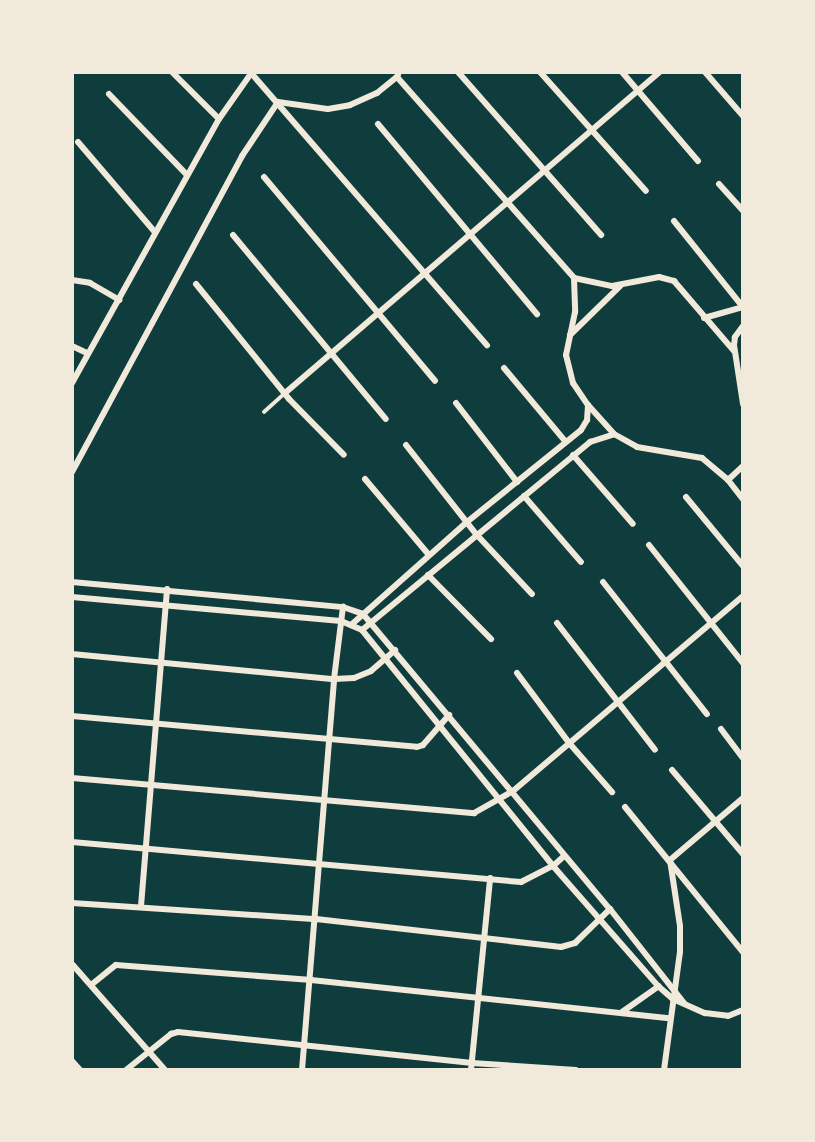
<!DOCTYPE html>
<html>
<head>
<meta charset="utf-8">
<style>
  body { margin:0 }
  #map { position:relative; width:815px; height:1142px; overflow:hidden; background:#0f3d3e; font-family:"IBM Plex Serif",serif }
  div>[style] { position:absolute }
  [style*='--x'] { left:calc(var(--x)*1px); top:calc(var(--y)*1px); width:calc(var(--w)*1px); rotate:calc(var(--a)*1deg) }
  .service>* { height:3.5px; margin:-1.75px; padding:0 1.75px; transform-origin:1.75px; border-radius:1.75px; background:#f1e9da }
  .minor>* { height:6px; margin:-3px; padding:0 3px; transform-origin:3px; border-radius:3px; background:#f1e9da }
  span { translate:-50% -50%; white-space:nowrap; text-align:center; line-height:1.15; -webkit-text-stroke:6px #f1e9da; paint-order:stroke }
  .frame { position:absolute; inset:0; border:74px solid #f1e9da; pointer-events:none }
</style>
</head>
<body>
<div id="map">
  <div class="service">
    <div style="--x:264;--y:412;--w:28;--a:-42"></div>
  </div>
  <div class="minor">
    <div style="--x:172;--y:72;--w:66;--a:45"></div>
    <div style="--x:458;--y:72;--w:217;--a:48.7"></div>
    <div style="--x:540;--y:72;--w:159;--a:48.3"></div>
    <div style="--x:622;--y:72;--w:117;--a:49.5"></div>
    <div style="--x:705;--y:72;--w:58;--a:49.2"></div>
    <div style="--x:252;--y:74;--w:359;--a:49.1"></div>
    <div style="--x:397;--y:77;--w:268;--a:48.6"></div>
    <div style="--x:109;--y:94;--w:112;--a:46.1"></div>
    <div style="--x:378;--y:124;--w:248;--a:50.1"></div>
    <div style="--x:78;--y:142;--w:118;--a:49.5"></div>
    <div style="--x:264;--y:177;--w:266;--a:50"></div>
    <div style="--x:719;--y:184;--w:36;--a:48"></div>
    <div style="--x:674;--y:221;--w:110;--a:51.3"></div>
    <div style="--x:233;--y:235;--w:239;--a:50.3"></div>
    <div style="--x:574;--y:278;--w:34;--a:88"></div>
    <div style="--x:575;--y:312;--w:44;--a:101.8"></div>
    <div style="--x:566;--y:355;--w:29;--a:76"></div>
    <div style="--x:573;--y:383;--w:27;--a:56"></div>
    <div style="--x:588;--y:405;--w:39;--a:48"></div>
    <div style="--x:614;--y:434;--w:26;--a:29"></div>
    <div style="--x:637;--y:447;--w:66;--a:9.6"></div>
    <div style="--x:702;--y:458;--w:34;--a:40"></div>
    <div style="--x:728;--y:480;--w:24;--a:52"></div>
    <div style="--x:574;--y:278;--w:39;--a:12"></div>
    <div style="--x:612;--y:286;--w:48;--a:-10.8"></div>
    <div style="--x:659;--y:277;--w:16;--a:15"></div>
    <div style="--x:674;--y:281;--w:92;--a:49.4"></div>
    <div style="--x:72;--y:280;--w:18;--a:9"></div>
    <div style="--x:90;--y:283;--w:34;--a:30"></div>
    <div style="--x:196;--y:284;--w:148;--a:51"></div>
    <div style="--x:289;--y:399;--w:78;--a:45.5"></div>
    <div style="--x:704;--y:318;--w:41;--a:-15.8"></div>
    <div style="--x:743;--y:326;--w:14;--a:126"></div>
    <div style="--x:735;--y:337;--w:8;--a:97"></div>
    <div style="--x:734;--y:345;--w:60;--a:81.3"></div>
    <div style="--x:570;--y:335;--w:70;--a:-44.4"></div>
    <div style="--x:72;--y:346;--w:17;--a:25"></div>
    <div style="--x:504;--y:368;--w:95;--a:50.1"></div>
    <div style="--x:72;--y:383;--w:302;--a:-60.9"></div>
    <div style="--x:219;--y:119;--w:57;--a:-54.9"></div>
    <div style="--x:285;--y:393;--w:493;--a:-40.6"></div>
    <div style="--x:456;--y:403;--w:100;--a:52.3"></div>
    <div style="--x:406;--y:445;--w:113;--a:51.8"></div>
    <div style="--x:476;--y:534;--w:82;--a:47"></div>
    <div style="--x:573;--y:455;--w:91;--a:49"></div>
    <div style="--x:72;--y:472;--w:359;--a:-61.7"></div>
    <div style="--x:242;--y:156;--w:65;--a:-56.3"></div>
    <div style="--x:278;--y:102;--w:50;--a:8"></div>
    <div style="--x:328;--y:109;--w:22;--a:-10"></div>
    <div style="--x:350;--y:105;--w:30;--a:-24"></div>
    <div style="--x:377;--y:93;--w:26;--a:-39"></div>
    <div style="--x:397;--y:77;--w:5;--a:-68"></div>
    <div style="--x:365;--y:479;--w:99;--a:49.9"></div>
    <div style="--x:728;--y:480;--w:21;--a:-43"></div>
    <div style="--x:524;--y:496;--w:87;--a:49.2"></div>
    <div style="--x:686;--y:497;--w:89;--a:50.4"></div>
    <div style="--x:649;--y:545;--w:151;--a:51.5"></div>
    <div style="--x:428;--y:575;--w:90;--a:45.5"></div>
    <div style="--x:72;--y:582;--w:272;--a:5.3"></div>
    <div style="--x:343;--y:607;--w:21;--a:19"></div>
    <div style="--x:363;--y:614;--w:385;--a:50.1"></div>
    <div style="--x:610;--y:909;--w:120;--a:51.8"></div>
    <div style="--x:603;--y:582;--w:168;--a:51.8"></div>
    <div style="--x:72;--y:597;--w:270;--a:5.1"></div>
    <div style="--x:341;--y:621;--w:23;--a:23"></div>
    <div style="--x:362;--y:630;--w:304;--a:51"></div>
    <div style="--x:553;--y:866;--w:159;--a:48.8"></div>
    <div style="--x:658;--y:986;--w:20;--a:41"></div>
    <div style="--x:673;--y:999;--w:35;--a:24"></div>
    <div style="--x:705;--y:1013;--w:23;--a:7"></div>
    <div style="--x:728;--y:1016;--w:16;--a:-22"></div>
    <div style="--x:557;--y:623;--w:160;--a:52.3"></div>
    <div style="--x:351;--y:625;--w:155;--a:-41.6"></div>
    <div style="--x:467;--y:522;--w:146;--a:-38.9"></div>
    <div style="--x:581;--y:430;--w:12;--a:-59"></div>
    <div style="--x:587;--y:420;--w:15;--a:-86"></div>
    <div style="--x:362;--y:630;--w:296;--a:-39.5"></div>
    <div style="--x:590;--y:442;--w:25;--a:-18"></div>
    <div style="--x:72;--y:654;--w:263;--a:5.5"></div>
    <div style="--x:334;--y:679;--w:20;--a:-3"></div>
    <div style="--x:354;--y:678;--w:18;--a:-22"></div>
    <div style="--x:371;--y:671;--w:32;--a:-41"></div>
    <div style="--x:517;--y:673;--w:89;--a:53.3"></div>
    <div style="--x:570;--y:744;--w:64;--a:48.8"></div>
    <div style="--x:72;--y:716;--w:346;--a:5.1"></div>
    <div style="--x:417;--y:747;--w:6;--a:-18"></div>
    <div style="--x:423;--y:745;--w:40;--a:-49"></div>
    <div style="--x:721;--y:729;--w:36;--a:53"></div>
    <div style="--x:672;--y:770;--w:110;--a:49.8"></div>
    <div style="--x:72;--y:778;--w:404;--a:5"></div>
    <div style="--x:474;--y:813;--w:45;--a:-29.4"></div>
    <div style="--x:513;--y:791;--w:302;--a:-40.3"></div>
    <div style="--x:625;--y:807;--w:187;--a:50.9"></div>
    <div style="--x:72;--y:842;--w:451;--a:5.1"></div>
    <div style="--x:521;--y:882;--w:36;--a:-27"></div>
    <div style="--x:553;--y:866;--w:15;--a:-42"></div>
    <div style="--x:72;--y:903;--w:245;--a:3.8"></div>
    <div style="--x:316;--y:919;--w:247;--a:6.5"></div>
    <div style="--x:561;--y:947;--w:15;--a:-16"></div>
    <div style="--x:575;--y:943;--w:49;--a:-44.2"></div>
    <div style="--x:141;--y:906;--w:318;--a:-85.3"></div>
    <div style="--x:72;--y:964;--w:141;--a:48.7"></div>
    <div style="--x:91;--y:985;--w:32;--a:-39"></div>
    <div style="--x:116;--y:965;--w:196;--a:4.4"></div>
    <div style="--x:311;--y:980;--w:360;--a:6.1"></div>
    <div style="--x:622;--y:1012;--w:45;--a:-35.1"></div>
    <div style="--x:72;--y:1061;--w:12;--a:48"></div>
    <div style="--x:126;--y:1070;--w:58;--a:-38.7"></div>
    <div style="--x:171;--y:1034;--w:7;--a:-16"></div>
    <div style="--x:178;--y:1032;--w:296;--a:6"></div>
    <div style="--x:472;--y:1063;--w:104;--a:3.9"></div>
    <div style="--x:302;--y:1070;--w:392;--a:-85.3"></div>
    <div style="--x:334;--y:679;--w:73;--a:-82.9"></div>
    <div style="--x:471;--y:1070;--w:193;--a:-84.3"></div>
    <div style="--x:664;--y:1070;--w:119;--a:-82.3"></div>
    <div style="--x:680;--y:952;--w:26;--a:-90"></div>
    <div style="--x:680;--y:926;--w:67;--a:-98.6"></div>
    <div style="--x:670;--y:860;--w:96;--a:-40.3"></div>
  </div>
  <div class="frame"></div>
</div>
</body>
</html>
